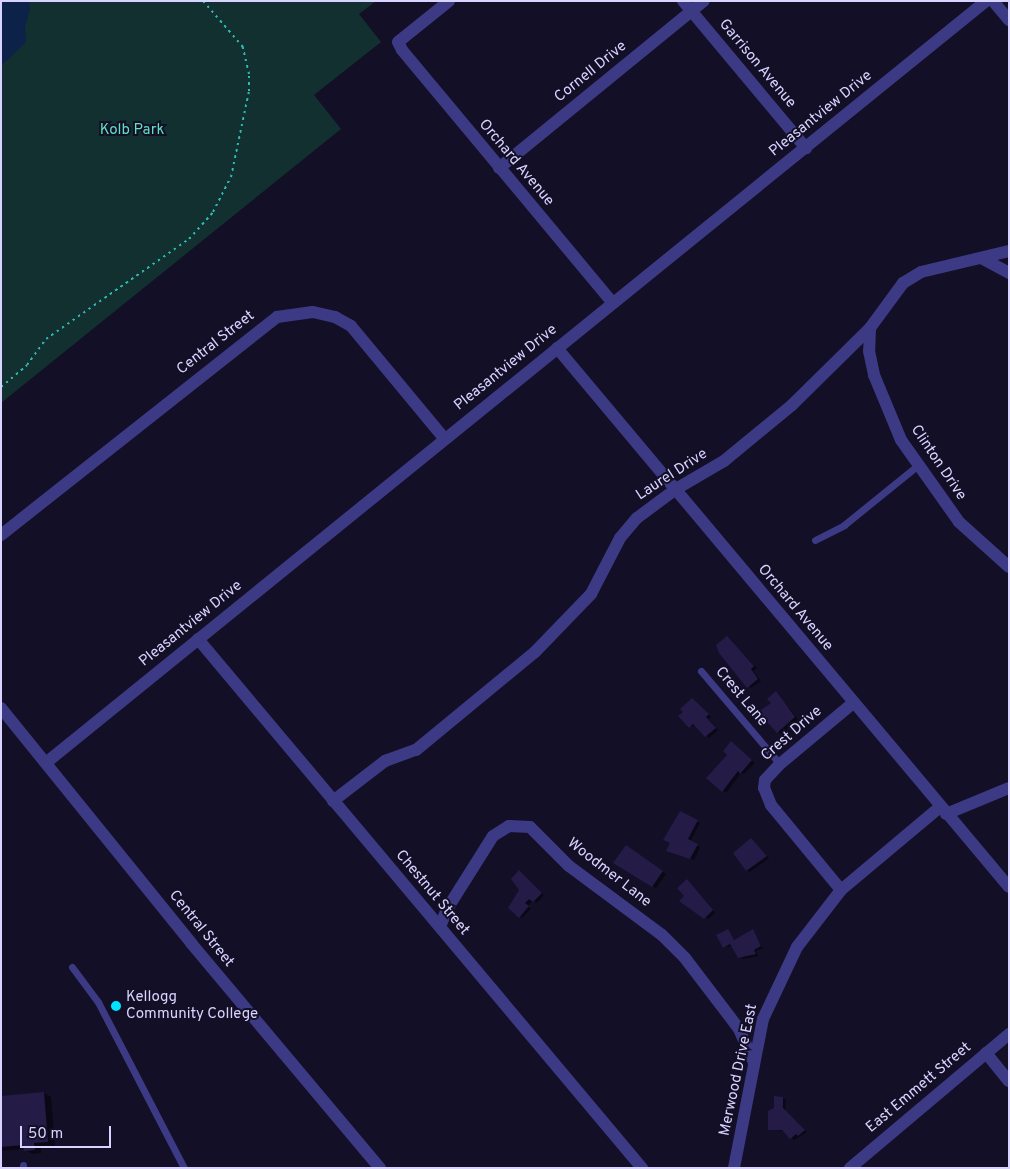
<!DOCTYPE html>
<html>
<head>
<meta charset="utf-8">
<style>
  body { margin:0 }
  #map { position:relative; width:1010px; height:1169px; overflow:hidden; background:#130f26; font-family:Overpass,sans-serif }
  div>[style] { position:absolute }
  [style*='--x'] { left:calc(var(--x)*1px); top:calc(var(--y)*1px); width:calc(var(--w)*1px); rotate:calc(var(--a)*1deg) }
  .green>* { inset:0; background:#12302f }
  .water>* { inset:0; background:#0c2248 }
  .shadow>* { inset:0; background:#0007 }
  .building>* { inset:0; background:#241b47 }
  .path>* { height:2px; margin-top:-1px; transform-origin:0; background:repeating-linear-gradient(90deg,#2fb8b0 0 2.5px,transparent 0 6.5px) }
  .service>* { height:7px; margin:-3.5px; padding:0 3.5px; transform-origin:3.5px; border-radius:3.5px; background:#3d3a85 }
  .minor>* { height:12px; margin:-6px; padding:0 6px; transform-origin:6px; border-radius:6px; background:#3d3a85 }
  .tertiary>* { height:12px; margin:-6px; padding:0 6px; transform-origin:6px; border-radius:6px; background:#3d3a85 }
  .dots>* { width:14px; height:14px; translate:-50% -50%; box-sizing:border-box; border:2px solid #130f26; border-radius:50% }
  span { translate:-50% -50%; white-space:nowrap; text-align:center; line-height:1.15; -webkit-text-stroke:4px #130f26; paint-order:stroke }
  .street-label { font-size:15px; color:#d9d4ff }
  .park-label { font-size:15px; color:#5fe0c0 }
  .poi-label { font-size:15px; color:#d9d4ff }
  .left { translate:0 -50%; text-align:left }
  .frame { position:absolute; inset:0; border:2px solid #d9d4ff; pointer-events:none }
  .scale { position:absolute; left:20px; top:1126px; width:91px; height:22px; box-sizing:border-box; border:2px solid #d9d4ff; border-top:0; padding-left:6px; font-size:15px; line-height:18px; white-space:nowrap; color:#d9d4ff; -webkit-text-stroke:4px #130f26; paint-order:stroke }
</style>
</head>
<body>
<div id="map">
  <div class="green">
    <div style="clip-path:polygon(1px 1px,376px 1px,359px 14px,381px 42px,314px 95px,341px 129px,1px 403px)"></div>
  </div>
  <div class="water">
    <div style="clip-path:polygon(1px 1px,29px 1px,30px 9px,25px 27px,26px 42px,1px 66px)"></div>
  </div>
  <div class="shadow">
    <div style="clip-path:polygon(727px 638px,757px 668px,753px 671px,761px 681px,751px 688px)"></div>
    <div style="clip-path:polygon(776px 693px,798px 719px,781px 734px,778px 732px)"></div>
    <div style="clip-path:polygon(693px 700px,711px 717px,708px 719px,718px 730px,709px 738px,697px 725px,689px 727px,684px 712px)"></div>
    <div style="clip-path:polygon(735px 745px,755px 763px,744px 774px,741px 773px,726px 793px,708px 778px)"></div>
    <div style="clip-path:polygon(681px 813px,700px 823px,690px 842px,700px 847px,694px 860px,670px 852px)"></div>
    <div style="clip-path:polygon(751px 840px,769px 858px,750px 872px,746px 870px)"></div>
    <div style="clip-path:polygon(630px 849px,666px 874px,656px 888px,615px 863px)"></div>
    <div style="clip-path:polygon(522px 874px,544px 895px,537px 903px,533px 900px,528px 906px,531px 909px,522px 918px,519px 917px)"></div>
    <div style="clip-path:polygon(690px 883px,715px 913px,708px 919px,680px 901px,686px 896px)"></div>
    <div style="clip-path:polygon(728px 931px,735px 941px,753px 931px,763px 948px,756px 951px,758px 956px,743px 959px,732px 946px,724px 947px)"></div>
    <div style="clip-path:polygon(44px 1093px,51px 1097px,55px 1146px,41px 1147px,41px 1153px,32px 1154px,25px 1149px,1px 1151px,1px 1097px)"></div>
    <div style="clip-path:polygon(783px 1098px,786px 1100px,785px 1111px,807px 1132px,794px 1140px,785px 1131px,769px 1129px,775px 1108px)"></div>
  </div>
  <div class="building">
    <div style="clip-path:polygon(727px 636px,754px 666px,751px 669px,758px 679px,747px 688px,719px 653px,716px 645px)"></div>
    <div style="clip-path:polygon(776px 691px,795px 717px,777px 733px,758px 712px,771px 703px,767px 699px)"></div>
    <div style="clip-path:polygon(692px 698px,709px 714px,706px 717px,716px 728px,705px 737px,693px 724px,689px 728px,678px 716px,683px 712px,680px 709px)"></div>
    <div style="clip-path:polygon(731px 741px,752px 760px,740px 774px,738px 771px,722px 792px,706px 778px,727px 755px,723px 751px)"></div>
    <div style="clip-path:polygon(680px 811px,698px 820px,688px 839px,698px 844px,690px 859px,666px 851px,670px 843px,663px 840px)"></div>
    <div style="clip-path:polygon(751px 838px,767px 856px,746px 871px,733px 853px)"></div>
    <div style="clip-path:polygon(626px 845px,663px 871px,652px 887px,613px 863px)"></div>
    <div style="clip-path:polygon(519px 870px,542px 893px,533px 902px,529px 899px,525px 903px,529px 906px,519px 918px,508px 908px,519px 890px,511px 879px)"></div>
    <div style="clip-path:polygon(687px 879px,713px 910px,704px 919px,679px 901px,684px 896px,677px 888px)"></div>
    <div style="clip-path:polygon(728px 929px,734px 940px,753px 929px,761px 946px,754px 950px,756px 954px,738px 958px,730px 944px,723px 948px,716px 935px)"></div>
    <div style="clip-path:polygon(44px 1092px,48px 1142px,34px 1143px,35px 1150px,24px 1151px,23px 1145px,1px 1147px,1px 1096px)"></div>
    <div style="clip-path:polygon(774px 1096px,783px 1097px,783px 1108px,805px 1130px,798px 1136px,796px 1134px,790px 1139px,782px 1130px,768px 1130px,768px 1111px,774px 1108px)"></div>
  </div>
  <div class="path">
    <div style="--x:1;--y:387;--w:34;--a:-40"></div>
    <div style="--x:27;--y:365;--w:32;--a:-54"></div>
    <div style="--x:46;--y:339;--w:174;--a:-35"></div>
    <div style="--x:189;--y:239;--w:36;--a:-48"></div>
    <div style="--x:213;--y:212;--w:39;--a:-63"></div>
    <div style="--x:231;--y:177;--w:88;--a:-78.2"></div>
    <div style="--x:249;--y:91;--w:17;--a:-90"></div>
    <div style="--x:249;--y:74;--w:28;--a:-103"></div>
    <div style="--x:243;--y:47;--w:61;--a:-131"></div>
  </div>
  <div class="service">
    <div style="--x:815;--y:540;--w:33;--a:-27"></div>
    <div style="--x:844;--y:525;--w:95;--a:-39"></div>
    <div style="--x:701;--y:671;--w:122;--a:49.7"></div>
    <div style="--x:72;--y:967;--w:44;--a:53.4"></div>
    <div style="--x:98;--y:1002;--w:187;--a:62.6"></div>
    <div style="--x:23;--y:1168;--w:3;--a:-90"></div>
  </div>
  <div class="minor">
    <div style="--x:449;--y:1;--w:65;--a:141.2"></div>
    <div style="--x:398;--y:42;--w:9;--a:63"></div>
    <div style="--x:402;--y:50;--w:329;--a:50.2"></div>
    <div style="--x:683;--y:1;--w:192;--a:50.1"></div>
    <div style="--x:993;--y:1;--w:25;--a:50"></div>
    <div style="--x:499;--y:168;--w:264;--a:-39.2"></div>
    <div style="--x:983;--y:259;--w:30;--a:28"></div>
    <div style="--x:870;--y:328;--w:23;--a:92"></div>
    <div style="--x:869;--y:351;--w:25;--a:78"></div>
    <div style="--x:874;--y:375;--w:70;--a:67.4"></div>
    <div style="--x:901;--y:440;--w:100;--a:54.7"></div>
    <div style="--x:959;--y:522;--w:67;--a:42"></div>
    <div style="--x:557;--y:348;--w:703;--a:50.02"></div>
    <div style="--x:1;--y:535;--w:352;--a:-38.3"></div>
    <div style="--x:277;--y:317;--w:36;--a:-8"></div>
    <div style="--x:313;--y:312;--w:23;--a:13"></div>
    <div style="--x:335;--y:317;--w:18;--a:29"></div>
    <div style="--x:351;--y:326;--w:146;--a:50.3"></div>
    <div style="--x:198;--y:639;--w:691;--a:49.99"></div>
    <div style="--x:1;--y:708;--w:302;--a:51"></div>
    <div style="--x:191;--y:943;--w:294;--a:50"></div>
    <div style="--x:47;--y:762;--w:1209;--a:-39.02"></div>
    <div style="--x:333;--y:801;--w:66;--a:-37.6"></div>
    <div style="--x:385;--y:761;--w:33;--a:-20"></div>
    <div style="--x:416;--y:750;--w:154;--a:-39.5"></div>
    <div style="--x:535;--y:652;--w:81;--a:-46"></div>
    <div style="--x:591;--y:594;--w:63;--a:-62.6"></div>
    <div style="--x:620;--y:538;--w:26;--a:-50"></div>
    <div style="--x:637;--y:518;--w:49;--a:-36.6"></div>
    <div style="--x:676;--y:489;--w:56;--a:-30.3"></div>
    <div style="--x:724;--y:461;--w:88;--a:-39.5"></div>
    <div style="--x:792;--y:405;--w:110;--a:-44.6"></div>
    <div style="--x:870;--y:328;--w:56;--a:-53.7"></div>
    <div style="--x:903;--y:283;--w:21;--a:-31"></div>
    <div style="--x:921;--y:272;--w:90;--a:-13.4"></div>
    <div style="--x:946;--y:814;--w:68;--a:-22.4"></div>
    <div style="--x:841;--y:890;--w:110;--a:-129.5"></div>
    <div style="--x:771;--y:805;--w:18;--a:-112"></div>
    <div style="--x:764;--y:788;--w:8;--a:-83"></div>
    <div style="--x:765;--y:780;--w:22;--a:-47"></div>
    <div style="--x:780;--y:764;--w:95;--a:-39.9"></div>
    <div style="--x:440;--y:927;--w:19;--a:-69"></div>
    <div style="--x:447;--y:909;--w:86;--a:-57.8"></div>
    <div style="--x:493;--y:836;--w:19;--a:-32"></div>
    <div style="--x:509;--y:826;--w:21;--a:3"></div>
    <div style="--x:530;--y:827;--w:55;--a:45"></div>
    <div style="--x:569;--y:866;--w:116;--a:36.6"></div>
    <div style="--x:662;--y:935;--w:33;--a:45"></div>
    <div style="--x:685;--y:958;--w:89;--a:52.7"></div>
    <div style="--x:739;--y:1029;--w:36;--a:66"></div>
    <div style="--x:986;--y:1053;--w:36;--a:51"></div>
    <div style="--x:734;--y:1168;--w:152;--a:-79"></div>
    <div style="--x:763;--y:1019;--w:80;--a:-64.7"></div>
    <div style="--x:797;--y:947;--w:72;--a:-52.3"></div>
    <div style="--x:841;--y:890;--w:129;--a:-40"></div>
  </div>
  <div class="tertiary">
    <div style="--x:850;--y:1168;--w:208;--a:-40.1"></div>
  </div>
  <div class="dots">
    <div style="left:116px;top:1006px;background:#00e5ff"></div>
  </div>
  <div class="street-label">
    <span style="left:757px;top:64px;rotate:50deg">Garrison Avenue</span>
    <span style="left:591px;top:72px;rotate:-39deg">Cornell Drive</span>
    <span style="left:821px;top:114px;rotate:-39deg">Pleasantview Drive</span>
    <span style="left:516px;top:163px;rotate:50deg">Orchard Avenue</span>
    <span style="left:216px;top:343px;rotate:-38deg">Central Street</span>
    <span style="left:506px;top:368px;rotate:-39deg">Pleasantview Drive</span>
    <span style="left:938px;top:463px;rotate:56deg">Clinton Drive</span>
    <span style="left:672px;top:475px;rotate:-33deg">Laurel Drive</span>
    <span style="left:795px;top:608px;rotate:50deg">Orchard Avenue</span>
    <span style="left:191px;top:624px;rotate:-39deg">Pleasantview Drive</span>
    <span style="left:741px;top:697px;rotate:50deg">Crest Lane</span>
    <span style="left:792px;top:734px;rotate:-41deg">Crest Drive</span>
    <span style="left:609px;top:873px;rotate:38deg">Woodmer Lane</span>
    <span style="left:432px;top:893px;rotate:50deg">Chestnut Street</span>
    <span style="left:201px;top:929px;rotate:51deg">Central Street</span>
    <span style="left:739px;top:1070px;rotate:-78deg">Merwood Drive East</span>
    <span style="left:919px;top:1088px;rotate:-40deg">East Emmett Street</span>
  </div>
  <div class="park-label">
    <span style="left:132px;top:131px">Kolb Park</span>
  </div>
  <div class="poi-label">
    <span class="left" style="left:126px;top:1006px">Kellogg<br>Community College</span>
  </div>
  <div class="frame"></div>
  <div class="scale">50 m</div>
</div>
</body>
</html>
